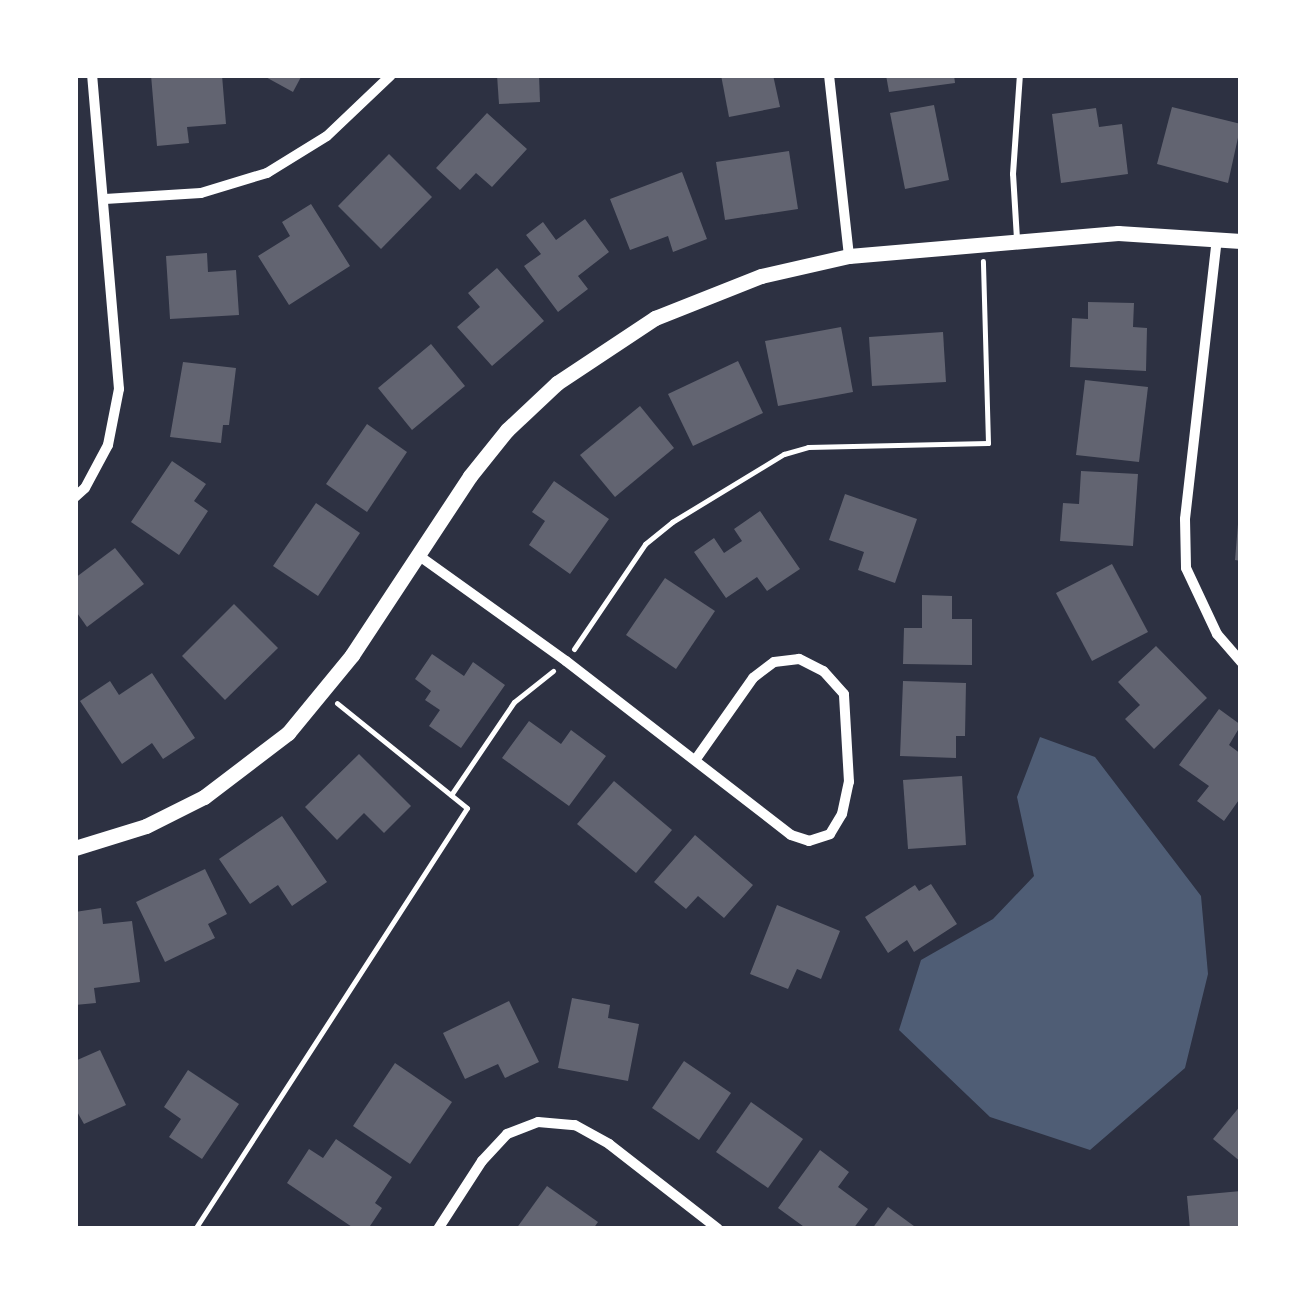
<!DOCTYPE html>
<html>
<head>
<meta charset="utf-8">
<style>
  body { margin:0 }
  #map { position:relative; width:1316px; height:1304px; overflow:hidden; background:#2d3142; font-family:"Playfair Display",serif }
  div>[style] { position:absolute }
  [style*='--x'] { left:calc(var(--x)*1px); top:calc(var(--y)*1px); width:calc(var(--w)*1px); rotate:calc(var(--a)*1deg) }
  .water>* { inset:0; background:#4f5d75 }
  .building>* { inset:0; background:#626471 }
  .path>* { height:5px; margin:-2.5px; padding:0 2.5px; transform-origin:2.5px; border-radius:2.5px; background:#fff }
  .service>* { height:6px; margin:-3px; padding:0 3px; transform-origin:3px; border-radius:3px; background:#fff }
  .minor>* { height:10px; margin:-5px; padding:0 5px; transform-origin:5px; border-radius:5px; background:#fff }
  .tertiary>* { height:15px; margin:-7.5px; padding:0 7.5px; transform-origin:7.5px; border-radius:7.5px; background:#fff }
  span { translate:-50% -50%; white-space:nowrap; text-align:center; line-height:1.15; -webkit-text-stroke:10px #fff; paint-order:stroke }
  .frame { position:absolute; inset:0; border:78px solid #fff; pointer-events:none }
</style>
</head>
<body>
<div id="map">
  <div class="water">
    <div style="clip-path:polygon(1040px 737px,1095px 757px,1201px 896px,1208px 974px,1185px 1068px,1090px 1150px,990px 1117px,899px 1030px,921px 960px,993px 919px,1034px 876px,1017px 797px)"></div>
  </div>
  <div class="building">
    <div style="clip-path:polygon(151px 75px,222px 75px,226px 124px,187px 127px,189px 143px,157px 146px)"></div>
    <div style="clip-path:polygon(262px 75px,302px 75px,293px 92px)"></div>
    <div style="clip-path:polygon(497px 75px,539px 75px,540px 102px,499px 104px)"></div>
    <div style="clip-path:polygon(721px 75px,773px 75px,780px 107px,729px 117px)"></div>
    <div style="clip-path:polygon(886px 75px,954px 75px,955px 83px,889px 92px)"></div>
    <div style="clip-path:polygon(934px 105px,949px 180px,905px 189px,890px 113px)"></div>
    <div style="clip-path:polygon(1172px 107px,1241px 124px,1228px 183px,1157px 164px)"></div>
    <div style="clip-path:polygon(1096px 108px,1099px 127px,1122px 124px,1128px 174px,1061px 183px,1052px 114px)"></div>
    <div style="clip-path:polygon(487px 113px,527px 149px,492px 187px,476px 173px,460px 190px,436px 168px)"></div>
    <div style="clip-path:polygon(789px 151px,798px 209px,725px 220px,716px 162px)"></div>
    <div style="clip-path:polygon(389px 154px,432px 197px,381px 249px,338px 206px)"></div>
    <div style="clip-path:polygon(682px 172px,707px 239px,673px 252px,668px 236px,630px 250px,610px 199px)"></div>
    <div style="clip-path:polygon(311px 204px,350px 266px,289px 305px,258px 256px,290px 236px,282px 222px)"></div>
    <div style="clip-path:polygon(585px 219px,609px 252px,578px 276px,588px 289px,558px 312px,524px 266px,541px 254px,526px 235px,543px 222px,556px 240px)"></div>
    <div style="clip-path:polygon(207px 253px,208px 272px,236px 270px,239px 315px,170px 319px,166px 256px)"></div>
    <div style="clip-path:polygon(497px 268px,544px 321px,492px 366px,457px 327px,480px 307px,468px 293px)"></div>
    <div style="clip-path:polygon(1088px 302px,1134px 303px,1133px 327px,1147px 328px,1146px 371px,1070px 367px,1072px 318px,1088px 319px)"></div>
    <div style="clip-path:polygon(841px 327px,853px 392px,778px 406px,765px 341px)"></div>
    <div style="clip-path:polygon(943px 332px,946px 382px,872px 386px,869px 337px)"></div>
    <div style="clip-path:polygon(431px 344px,465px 386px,412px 430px,378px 388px)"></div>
    <div style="clip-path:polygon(738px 361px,763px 413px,693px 446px,668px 394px)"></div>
    <div style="clip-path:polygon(183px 362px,236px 368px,229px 425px,223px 425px,221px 443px,170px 437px)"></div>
    <div style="clip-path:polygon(1085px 380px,1148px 387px,1139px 462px,1076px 455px)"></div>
    <div style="clip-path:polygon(640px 406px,674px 448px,615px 497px,580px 455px)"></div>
    <div style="clip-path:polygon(367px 424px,407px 452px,367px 512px,326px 484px)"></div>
    <div style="clip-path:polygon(172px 461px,206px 484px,194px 501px,208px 511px,179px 555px,131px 522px)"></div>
    <div style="clip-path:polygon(1081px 471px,1138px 474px,1133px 546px,1060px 541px,1063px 503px,1079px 504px)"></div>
    <div style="clip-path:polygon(554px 481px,609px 519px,570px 574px,529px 545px,545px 521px,532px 512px)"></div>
    <div style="clip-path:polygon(845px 494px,917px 519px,895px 583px,858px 570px,864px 552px,829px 540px)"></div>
    <div style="clip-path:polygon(316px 503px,360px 533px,318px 596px,273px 566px)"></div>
    <div style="clip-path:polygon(760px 511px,800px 569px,767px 591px,757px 577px,726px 598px,694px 552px,714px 538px,724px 553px,742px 541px,734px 529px)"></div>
    <div style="clip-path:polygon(1238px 524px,1241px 524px,1241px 561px,1235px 560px)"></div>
    <div style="clip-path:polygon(115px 548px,144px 584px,87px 627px,75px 610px,75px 578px)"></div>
    <div style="clip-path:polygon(1112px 564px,1148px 632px,1092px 661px,1056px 593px)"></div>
    <div style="clip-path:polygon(665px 578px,715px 611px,676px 669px,626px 635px)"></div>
    <div style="clip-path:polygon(922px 595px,952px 596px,952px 619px,972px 619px,972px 665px,903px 664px,904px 628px,922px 628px)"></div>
    <div style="clip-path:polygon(234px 604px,278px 648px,225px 700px,182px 656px)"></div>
    <div style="clip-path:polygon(1156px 646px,1207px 698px,1154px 749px,1125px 719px,1140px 705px,1118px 682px)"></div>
    <div style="clip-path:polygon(432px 654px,464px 676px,473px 662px,505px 685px,461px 748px,429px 726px,440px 710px,425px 700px,431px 691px,415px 679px)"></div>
    <div style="clip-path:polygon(152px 673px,195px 738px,163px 759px,152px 743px,122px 764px,80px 701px,110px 681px,119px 695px)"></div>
    <div style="clip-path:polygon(903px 681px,966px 683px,965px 736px,956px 736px,956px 758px,900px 756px)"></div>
    <div style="clip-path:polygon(1219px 709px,1241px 725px,1229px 745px,1241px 754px,1241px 797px,1224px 821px,1197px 801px,1209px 786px,1179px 765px)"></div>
    <div style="clip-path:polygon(529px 721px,561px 744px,571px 730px,606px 756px,569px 806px,502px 758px)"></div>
    <div style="clip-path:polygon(359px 754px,411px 806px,384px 833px,364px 813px,337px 840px,305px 807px)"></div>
    <div style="clip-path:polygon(962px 776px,966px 845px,908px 849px,903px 780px)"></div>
    <div style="clip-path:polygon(614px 781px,672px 830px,636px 873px,577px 824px)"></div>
    <div style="clip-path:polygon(282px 816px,327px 882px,292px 906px,278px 885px,250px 904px,219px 859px)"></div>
    <div style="clip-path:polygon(695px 835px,753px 885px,724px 918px,698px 896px,686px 909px,654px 882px)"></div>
    <div style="clip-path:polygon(205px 869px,227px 914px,208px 924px,215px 938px,165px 962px,136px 902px)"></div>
    <div style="clip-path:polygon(931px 884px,957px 924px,914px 952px,907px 940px,888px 953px,865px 917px,915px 885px,919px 891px)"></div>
    <div style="clip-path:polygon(777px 905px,840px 931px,821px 979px,797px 969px,788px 989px,750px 974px)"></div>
    <div style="clip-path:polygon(101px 908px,103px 924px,132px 921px,140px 982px,94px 988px,96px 1003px,75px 1005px,75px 912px)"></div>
    <div style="clip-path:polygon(572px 998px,610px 1005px,608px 1018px,639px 1024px,628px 1081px,558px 1068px)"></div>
    <div style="clip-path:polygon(509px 1001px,539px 1062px,505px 1078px,498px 1064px,465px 1079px,443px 1033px)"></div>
    <div style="clip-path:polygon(100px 1050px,126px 1105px,84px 1124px,75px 1108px,75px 1061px)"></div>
    <div style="clip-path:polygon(684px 1061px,731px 1093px,699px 1140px,652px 1108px)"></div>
    <div style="clip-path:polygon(395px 1063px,452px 1102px,410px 1164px,353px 1126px)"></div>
    <div style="clip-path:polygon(188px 1070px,239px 1104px,202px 1159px,169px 1137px,181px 1119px,164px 1107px)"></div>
    <div style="clip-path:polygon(751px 1102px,803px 1139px,768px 1188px,716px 1152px)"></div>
    <div style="clip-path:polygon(1241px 1105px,1241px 1162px,1213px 1139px)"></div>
    <div style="clip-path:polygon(336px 1139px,392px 1177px,375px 1203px,382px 1208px,368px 1229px,355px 1229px,287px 1183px,309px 1149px,323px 1158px)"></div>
    <div style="clip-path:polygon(820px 1150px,849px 1172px,838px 1187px,868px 1209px,853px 1229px,807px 1229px,778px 1208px)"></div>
    <div style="clip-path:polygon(547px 1186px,598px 1222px,593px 1229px,516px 1229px)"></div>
    <div style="clip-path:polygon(1241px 1191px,1241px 1229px,1190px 1229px,1187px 1196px)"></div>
    <div style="clip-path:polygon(888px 1207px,918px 1229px,872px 1229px)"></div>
  </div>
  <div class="path">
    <div style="--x:574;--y:649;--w:127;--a:-55.9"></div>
    <div style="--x:645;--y:544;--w:35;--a:-39"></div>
    <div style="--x:672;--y:522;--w:131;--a:-31.3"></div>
    <div style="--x:784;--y:454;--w:25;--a:-16"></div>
    <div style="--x:808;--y:447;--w:180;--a:-1.3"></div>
    <div style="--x:988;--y:443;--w:182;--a:-91.6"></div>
    <div style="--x:451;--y:795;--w:112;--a:-55.9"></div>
    <div style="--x:514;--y:702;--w:50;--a:-38.5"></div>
    <div style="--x:195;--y:1229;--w:501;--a:-57.13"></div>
    <div style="--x:467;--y:808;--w:167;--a:-141.1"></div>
  </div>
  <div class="service">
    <div style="--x:1017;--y:239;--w:65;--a:-93.5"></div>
    <div style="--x:1013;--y:174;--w:99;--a:-86"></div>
  </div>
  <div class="minor">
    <div style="--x:829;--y:75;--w:182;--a:83.7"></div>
    <div style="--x:105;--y:199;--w:96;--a:-3.6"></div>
    <div style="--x:201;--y:193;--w:69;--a:-16.9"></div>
    <div style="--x:267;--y:173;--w:70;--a:-31.7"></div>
    <div style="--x:327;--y:136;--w:88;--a:-43.6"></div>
    <div style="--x:1217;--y:238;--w:283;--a:96.5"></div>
    <div style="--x:1185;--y:519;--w:49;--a:88.8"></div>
    <div style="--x:1186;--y:568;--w:73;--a:64.8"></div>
    <div style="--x:1217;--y:634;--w:37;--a:49"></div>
    <div style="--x:75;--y:497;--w:13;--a:-42"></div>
    <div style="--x:85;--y:488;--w:49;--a:-61.9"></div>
    <div style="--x:108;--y:445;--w:57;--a:-78.9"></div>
    <div style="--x:119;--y:389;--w:315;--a:-94.9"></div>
    <div style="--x:418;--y:555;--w:182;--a:35.6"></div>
    <div style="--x:566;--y:661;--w:284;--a:37.7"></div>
    <div style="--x:791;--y:835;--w:19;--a:18"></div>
    <div style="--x:809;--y:841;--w:22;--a:-18"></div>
    <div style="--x:830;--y:834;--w:23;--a:-59"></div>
    <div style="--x:842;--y:814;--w:33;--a:-78"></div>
    <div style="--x:849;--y:782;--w:88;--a:-93.3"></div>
    <div style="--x:844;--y:694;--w:31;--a:-132"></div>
    <div style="--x:823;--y:671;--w:27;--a:-153"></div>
    <div style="--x:799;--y:659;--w:25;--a:173"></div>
    <div style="--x:774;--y:662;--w:26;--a:143"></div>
    <div style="--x:753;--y:678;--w:99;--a:125.1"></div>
    <div style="--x:438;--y:1229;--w:81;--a:-57.1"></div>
    <div style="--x:482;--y:1161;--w:37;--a:-47"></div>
    <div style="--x:507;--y:1134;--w:33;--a:-21"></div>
    <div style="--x:538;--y:1122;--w:37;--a:5"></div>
    <div style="--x:575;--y:1125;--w:39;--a:29"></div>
    <div style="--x:609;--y:1144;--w:138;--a:37.9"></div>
  </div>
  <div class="tertiary">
    <div style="--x:75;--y:848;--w:74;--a:-17.2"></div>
    <div style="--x:146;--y:826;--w:65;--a:-26.6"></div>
    <div style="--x:204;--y:797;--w:106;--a:-37.3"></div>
    <div style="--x:288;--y:733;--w:101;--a:-50.6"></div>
    <div style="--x:352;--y:655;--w:214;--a:-56.6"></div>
    <div style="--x:470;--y:476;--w:59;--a:-51.2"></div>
    <div style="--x:507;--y:430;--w:69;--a:-43.2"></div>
    <div style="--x:557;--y:383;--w:118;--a:-33.6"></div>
    <div style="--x:655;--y:318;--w:114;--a:-21.6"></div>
    <div style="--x:761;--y:276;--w:90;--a:-12.8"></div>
    <div style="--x:849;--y:256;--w:270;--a:-4.9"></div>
    <div style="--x:1118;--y:233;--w:123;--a:3.7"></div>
  </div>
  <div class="frame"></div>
</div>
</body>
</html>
